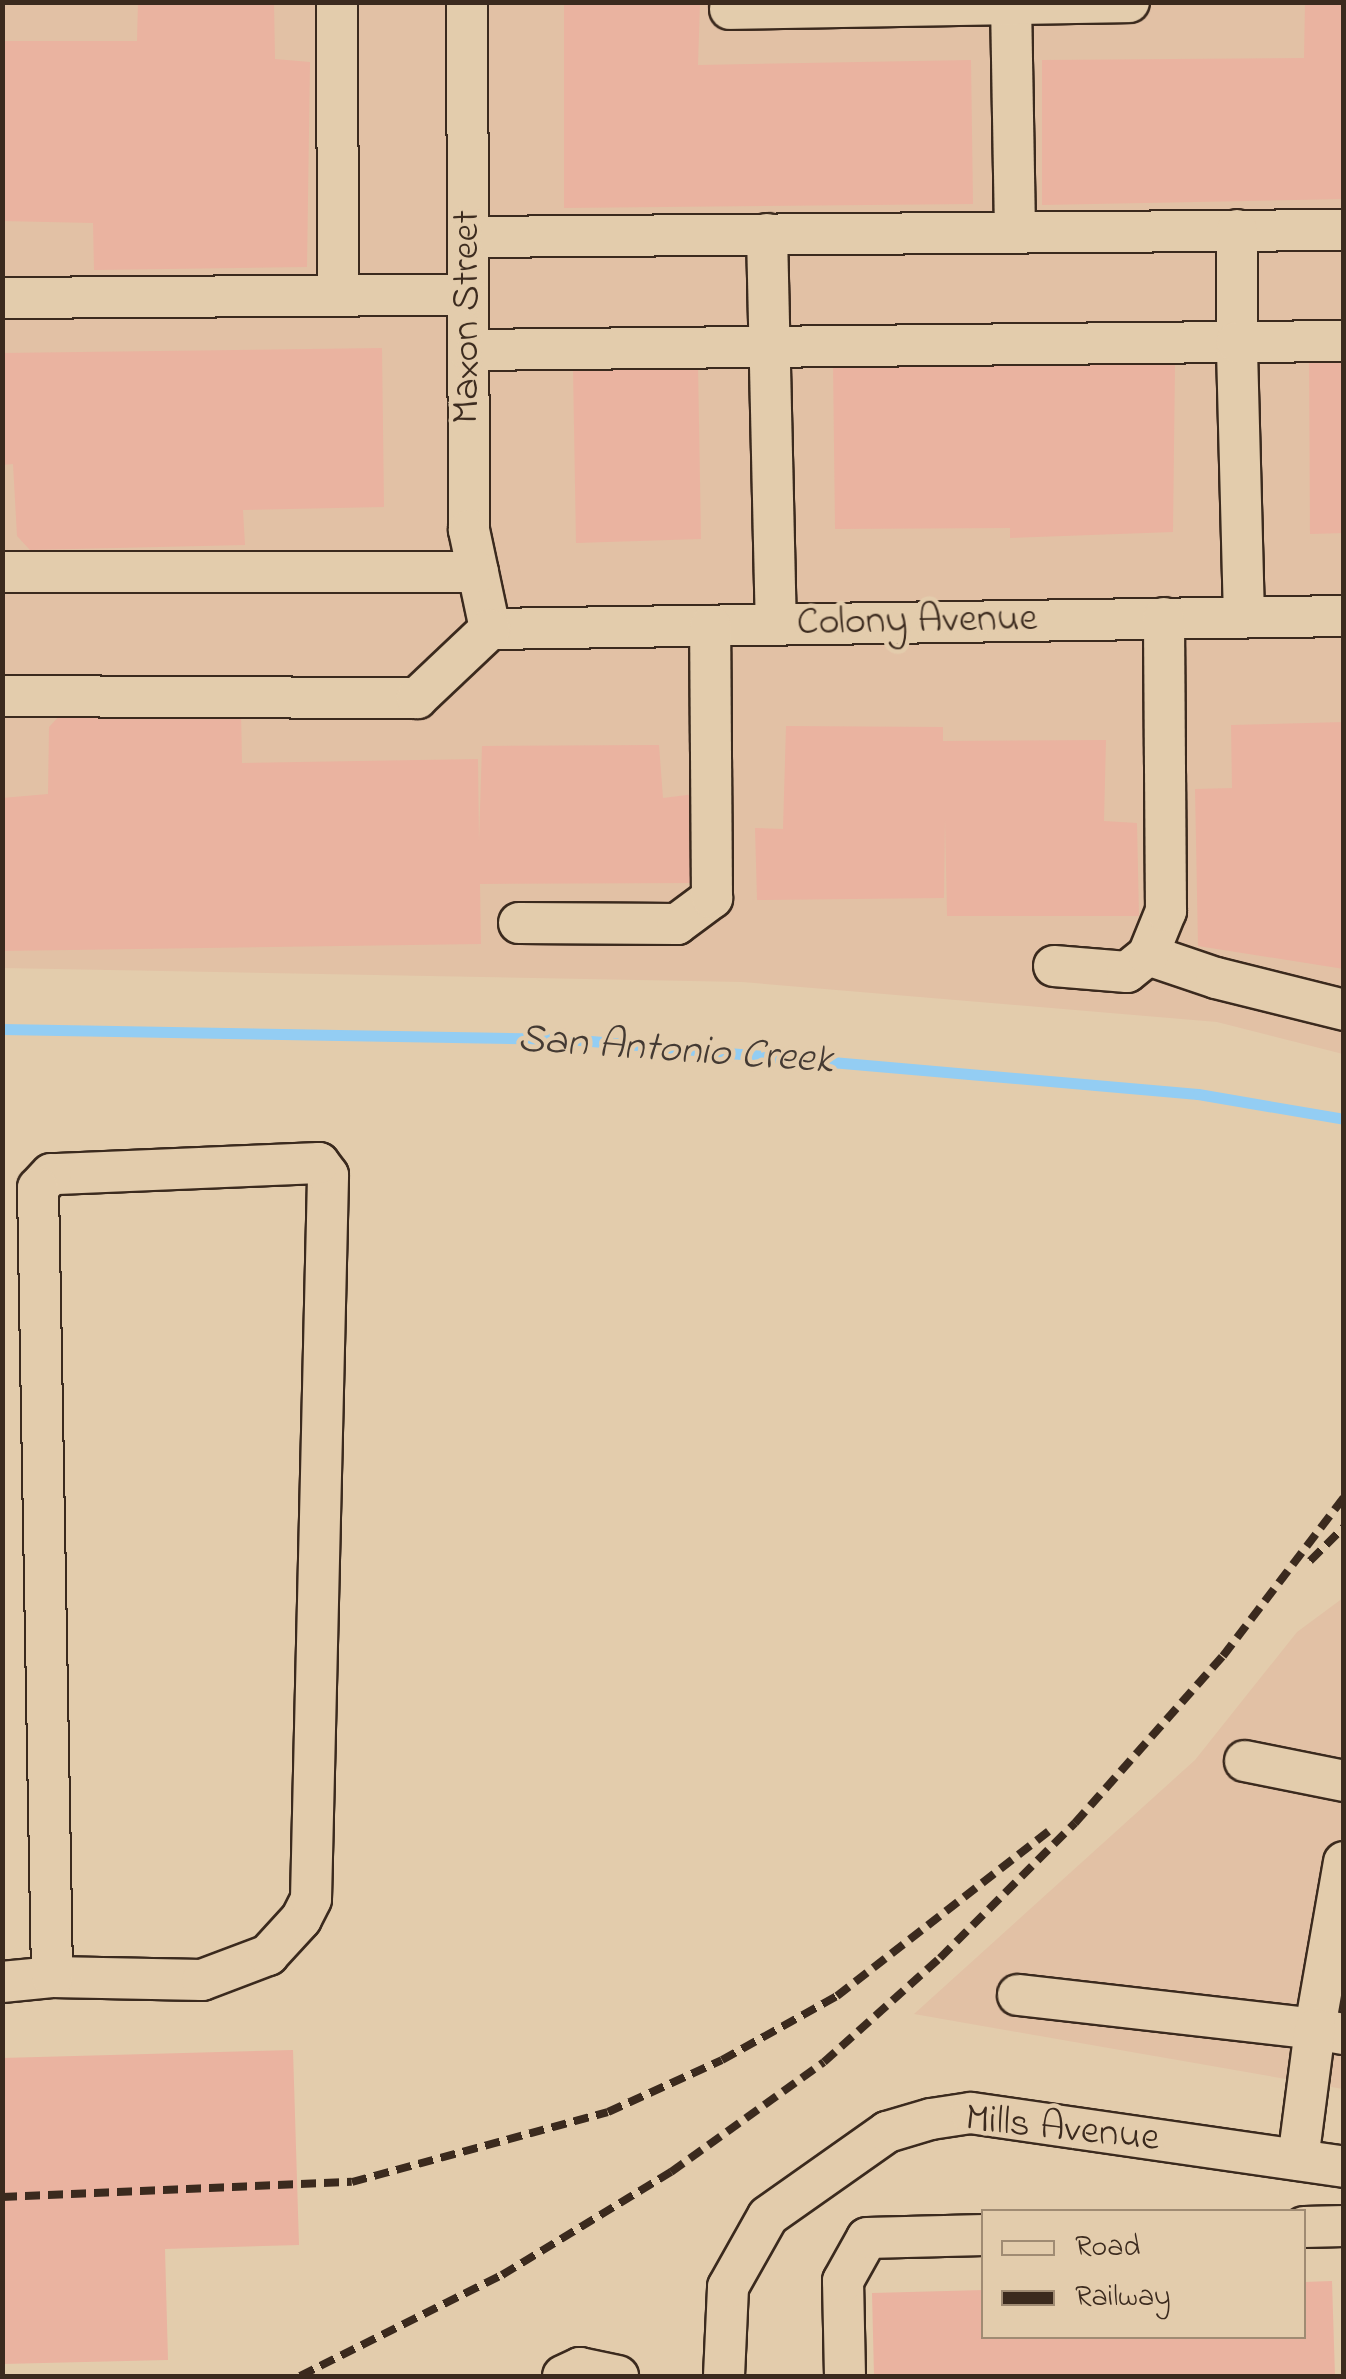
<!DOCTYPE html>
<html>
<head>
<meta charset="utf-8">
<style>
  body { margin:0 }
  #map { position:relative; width:1346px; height:2379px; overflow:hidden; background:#e3ccac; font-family:"Indie Flower",sans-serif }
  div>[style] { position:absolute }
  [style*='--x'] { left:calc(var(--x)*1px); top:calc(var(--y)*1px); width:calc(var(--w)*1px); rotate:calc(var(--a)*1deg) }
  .built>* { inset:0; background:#e2c1a5 }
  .stream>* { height:11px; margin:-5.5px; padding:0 5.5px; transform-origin:5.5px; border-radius:5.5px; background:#93cdf3 }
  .building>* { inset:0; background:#eab3a0 }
  .roads { filter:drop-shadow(2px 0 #3b2a1e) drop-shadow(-2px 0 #3b2a1e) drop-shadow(0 2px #3b2a1e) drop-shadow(0 -2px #3b2a1e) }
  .minor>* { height:40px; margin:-20px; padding:0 20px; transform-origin:20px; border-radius:20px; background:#e3ccac }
  .rail>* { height:8px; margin-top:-4px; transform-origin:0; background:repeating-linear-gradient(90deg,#3b2a1e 0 15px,transparent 0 23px) }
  span { translate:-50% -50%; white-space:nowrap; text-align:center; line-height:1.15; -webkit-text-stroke:9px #e3ccac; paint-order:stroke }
  .street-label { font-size:40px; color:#3b2a1e }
  .water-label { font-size:42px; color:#443a33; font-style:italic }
  .frame { position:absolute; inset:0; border:5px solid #3b2a1e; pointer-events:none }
  .legend { position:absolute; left:981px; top:2209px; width:325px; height:130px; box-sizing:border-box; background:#e3ccac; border:2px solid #a08b73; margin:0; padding:12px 18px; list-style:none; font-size:30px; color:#3b2a1e }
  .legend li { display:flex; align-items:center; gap:20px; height:50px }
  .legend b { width:50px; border:2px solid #a08b73 }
</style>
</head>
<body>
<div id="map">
  <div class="built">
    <div style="clip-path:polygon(3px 3px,1343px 3px,1343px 1054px,1217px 1022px,742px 982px,3px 968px)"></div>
    <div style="clip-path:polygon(1343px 1598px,1343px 2089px,914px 2014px,1195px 1760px,1297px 1632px)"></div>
  </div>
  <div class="stream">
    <div style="--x:2;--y:1029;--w:566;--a:1.01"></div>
    <div style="--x:568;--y:1039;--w:632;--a:4.99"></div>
    <div style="--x:1198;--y:1094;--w:148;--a:9.7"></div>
  </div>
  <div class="building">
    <div style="clip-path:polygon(138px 2px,274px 2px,275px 59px,310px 62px,307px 267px,94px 270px,93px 223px,2px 221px,2px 41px,137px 41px)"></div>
    <div style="clip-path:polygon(1305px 2px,1344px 2px,1344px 199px,1042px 205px,1042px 60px,1304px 58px)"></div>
    <div style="clip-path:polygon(564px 3px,700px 3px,698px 65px,971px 60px,973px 204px,564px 208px)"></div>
    <div style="clip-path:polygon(382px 348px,384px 507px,243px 510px,245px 545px,30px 550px,17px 536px,13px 464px,2px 465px,2px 353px)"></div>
    <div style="clip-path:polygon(1309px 360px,1344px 360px,1344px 533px,1310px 534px)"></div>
    <div style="clip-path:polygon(833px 363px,1175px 365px,1173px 532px,1010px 538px,1010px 528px,835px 529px)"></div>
    <div style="clip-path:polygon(698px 365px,701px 539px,576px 543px,573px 368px)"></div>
    <div style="clip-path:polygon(64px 711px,241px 711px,242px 763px,478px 759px,479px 842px,482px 746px,659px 745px,663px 798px,695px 794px,695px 883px,480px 884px,481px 944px,2px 951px,2px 798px,48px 794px,49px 727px)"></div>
    <div style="clip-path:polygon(1344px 722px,1344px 969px,1198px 946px,1195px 789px,1232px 788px,1231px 725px)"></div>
    <div style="clip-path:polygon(786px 726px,943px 727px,943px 741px,1106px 740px,1104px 821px,1137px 823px,1139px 916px,947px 916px,945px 819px,944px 898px,757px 900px,755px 828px,783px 829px)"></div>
    <div style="clip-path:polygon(293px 2050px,299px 2245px,165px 2249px,168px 2360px,2px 2364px,2px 2058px)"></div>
    <div style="clip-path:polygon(1332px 2281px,1335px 2376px,874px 2376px,872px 2293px,984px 2290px,984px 2336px,1304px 2336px,1304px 2282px)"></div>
  </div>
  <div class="roads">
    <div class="minor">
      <div style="--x:337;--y:2;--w:294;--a:89.8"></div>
      <div style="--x:467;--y:2;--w:528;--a:89.78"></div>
      <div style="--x:469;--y:530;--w:101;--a:78"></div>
      <div style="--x:1011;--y:2;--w:229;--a:89"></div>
      <div style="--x:730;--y:9;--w:399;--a:-1"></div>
      <div style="--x:767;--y:234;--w:391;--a:88.7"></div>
      <div style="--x:468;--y:237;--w:876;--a:-0.46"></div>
      <div style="--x:2;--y:298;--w:466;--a:-0.4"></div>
      <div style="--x:468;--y:350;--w:769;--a:-0.6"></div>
      <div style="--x:1237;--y:342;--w:112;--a:-90"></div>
      <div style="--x:2;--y:572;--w:476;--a:0"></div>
      <div style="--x:1244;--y:617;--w:275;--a:-91.5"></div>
      <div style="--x:1237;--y:342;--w:107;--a:-0.5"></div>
      <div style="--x:490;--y:629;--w:854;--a:-0.87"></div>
      <div style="--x:2;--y:696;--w:415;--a:0.3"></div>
      <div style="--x:417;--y:698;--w:100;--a:-43.4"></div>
      <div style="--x:519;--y:923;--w:158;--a:0.4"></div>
      <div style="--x:677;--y:924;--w:44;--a:-36.6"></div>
      <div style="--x:712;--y:898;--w:272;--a:-90.4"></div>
      <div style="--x:1148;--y:955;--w:72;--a:18.7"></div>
      <div style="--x:1216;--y:978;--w:132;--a:14"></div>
      <div style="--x:1054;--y:966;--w:73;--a:4.7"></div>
      <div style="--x:1127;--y:972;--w:27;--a:-39"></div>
      <div style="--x:1148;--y:955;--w:48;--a:-67.8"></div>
      <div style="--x:1166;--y:911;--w:293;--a:-90.4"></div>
      <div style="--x:1245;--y:1761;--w:101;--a:11.4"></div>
      <div style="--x:1344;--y:1862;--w:169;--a:99.9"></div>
      <div style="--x:1315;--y:2029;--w:29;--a:10"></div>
      <div style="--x:2;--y:1982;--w:50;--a:-5.7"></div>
      <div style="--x:52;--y:1977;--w:150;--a:1.1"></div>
      <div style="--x:202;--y:1980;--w:71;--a:-20.7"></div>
      <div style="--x:268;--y:1955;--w:49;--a:-47.5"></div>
      <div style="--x:301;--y:1919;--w:22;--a:-63"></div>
      <div style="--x:311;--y:1899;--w:724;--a:-88.65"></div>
      <div style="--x:328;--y:1175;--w:15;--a:-127"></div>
      <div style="--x:319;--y:1163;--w:268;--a:177.6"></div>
      <div style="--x:51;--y:1174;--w:19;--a:133"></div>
      <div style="--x:38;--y:1188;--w:789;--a:88.98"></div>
      <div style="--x:1018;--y:1995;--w:299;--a:6.5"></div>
      <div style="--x:1315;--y:2029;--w:132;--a:97.4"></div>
      <div style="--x:1304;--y:2227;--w:40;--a:-1.4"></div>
      <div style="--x:563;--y:2376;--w:19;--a:-25"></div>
      <div style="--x:580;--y:2368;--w:39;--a:12"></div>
      <div style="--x:724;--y:2376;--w:89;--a:-87.4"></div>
      <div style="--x:728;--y:2287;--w:81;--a:-60.6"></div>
      <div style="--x:768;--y:2216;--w:146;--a:-35.2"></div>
      <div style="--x:887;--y:2132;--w:46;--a:-16.5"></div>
      <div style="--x:931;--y:2119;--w:40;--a:-8.5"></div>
      <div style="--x:971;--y:2113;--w:377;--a:8.2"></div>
      <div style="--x:845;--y:2376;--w:95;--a:-91.2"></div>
      <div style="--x:843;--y:2281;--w:49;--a:-60.8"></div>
      <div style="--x:867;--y:2238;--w:117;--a:-1.5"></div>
    </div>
  </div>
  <div class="rail">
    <div style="--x:1310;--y:1561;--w:48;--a:-45"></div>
    <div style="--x:2;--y:2197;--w:350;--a:-2.5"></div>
    <div style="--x:352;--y:2182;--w:265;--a:-15.3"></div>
    <div style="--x:608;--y:2112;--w:125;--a:-24.5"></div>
    <div style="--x:722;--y:2060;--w:132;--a:-29.1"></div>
    <div style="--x:837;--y:1996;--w:269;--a:-37.9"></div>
    <div style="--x:300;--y:2376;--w:226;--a:-26.6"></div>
    <div style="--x:502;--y:2275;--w:198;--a:-31.4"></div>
    <div style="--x:671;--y:2172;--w:188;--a:-35.7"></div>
    <div style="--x:824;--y:2062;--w:156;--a:-41.9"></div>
    <div style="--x:940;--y:1958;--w:191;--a:-45"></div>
    <div style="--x:1075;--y:1823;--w:223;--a:-48.5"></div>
    <div style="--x:1223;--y:1656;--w:200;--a:-52.7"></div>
  </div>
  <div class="street-label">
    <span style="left:468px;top:317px;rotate:-90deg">Maxon Street</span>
    <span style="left:917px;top:622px;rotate:-1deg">Colony Avenue</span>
    <span style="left:1062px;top:2130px;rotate:6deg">Mills Avenue</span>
  </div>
  <div class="water-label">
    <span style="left:675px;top:1051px;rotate:4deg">San Antonio Creek</span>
  </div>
  <div class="frame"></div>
  <ul class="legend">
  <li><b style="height:12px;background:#e3ccac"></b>Road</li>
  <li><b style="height:12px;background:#3b2a1e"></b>Railway</li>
  </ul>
</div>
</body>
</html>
